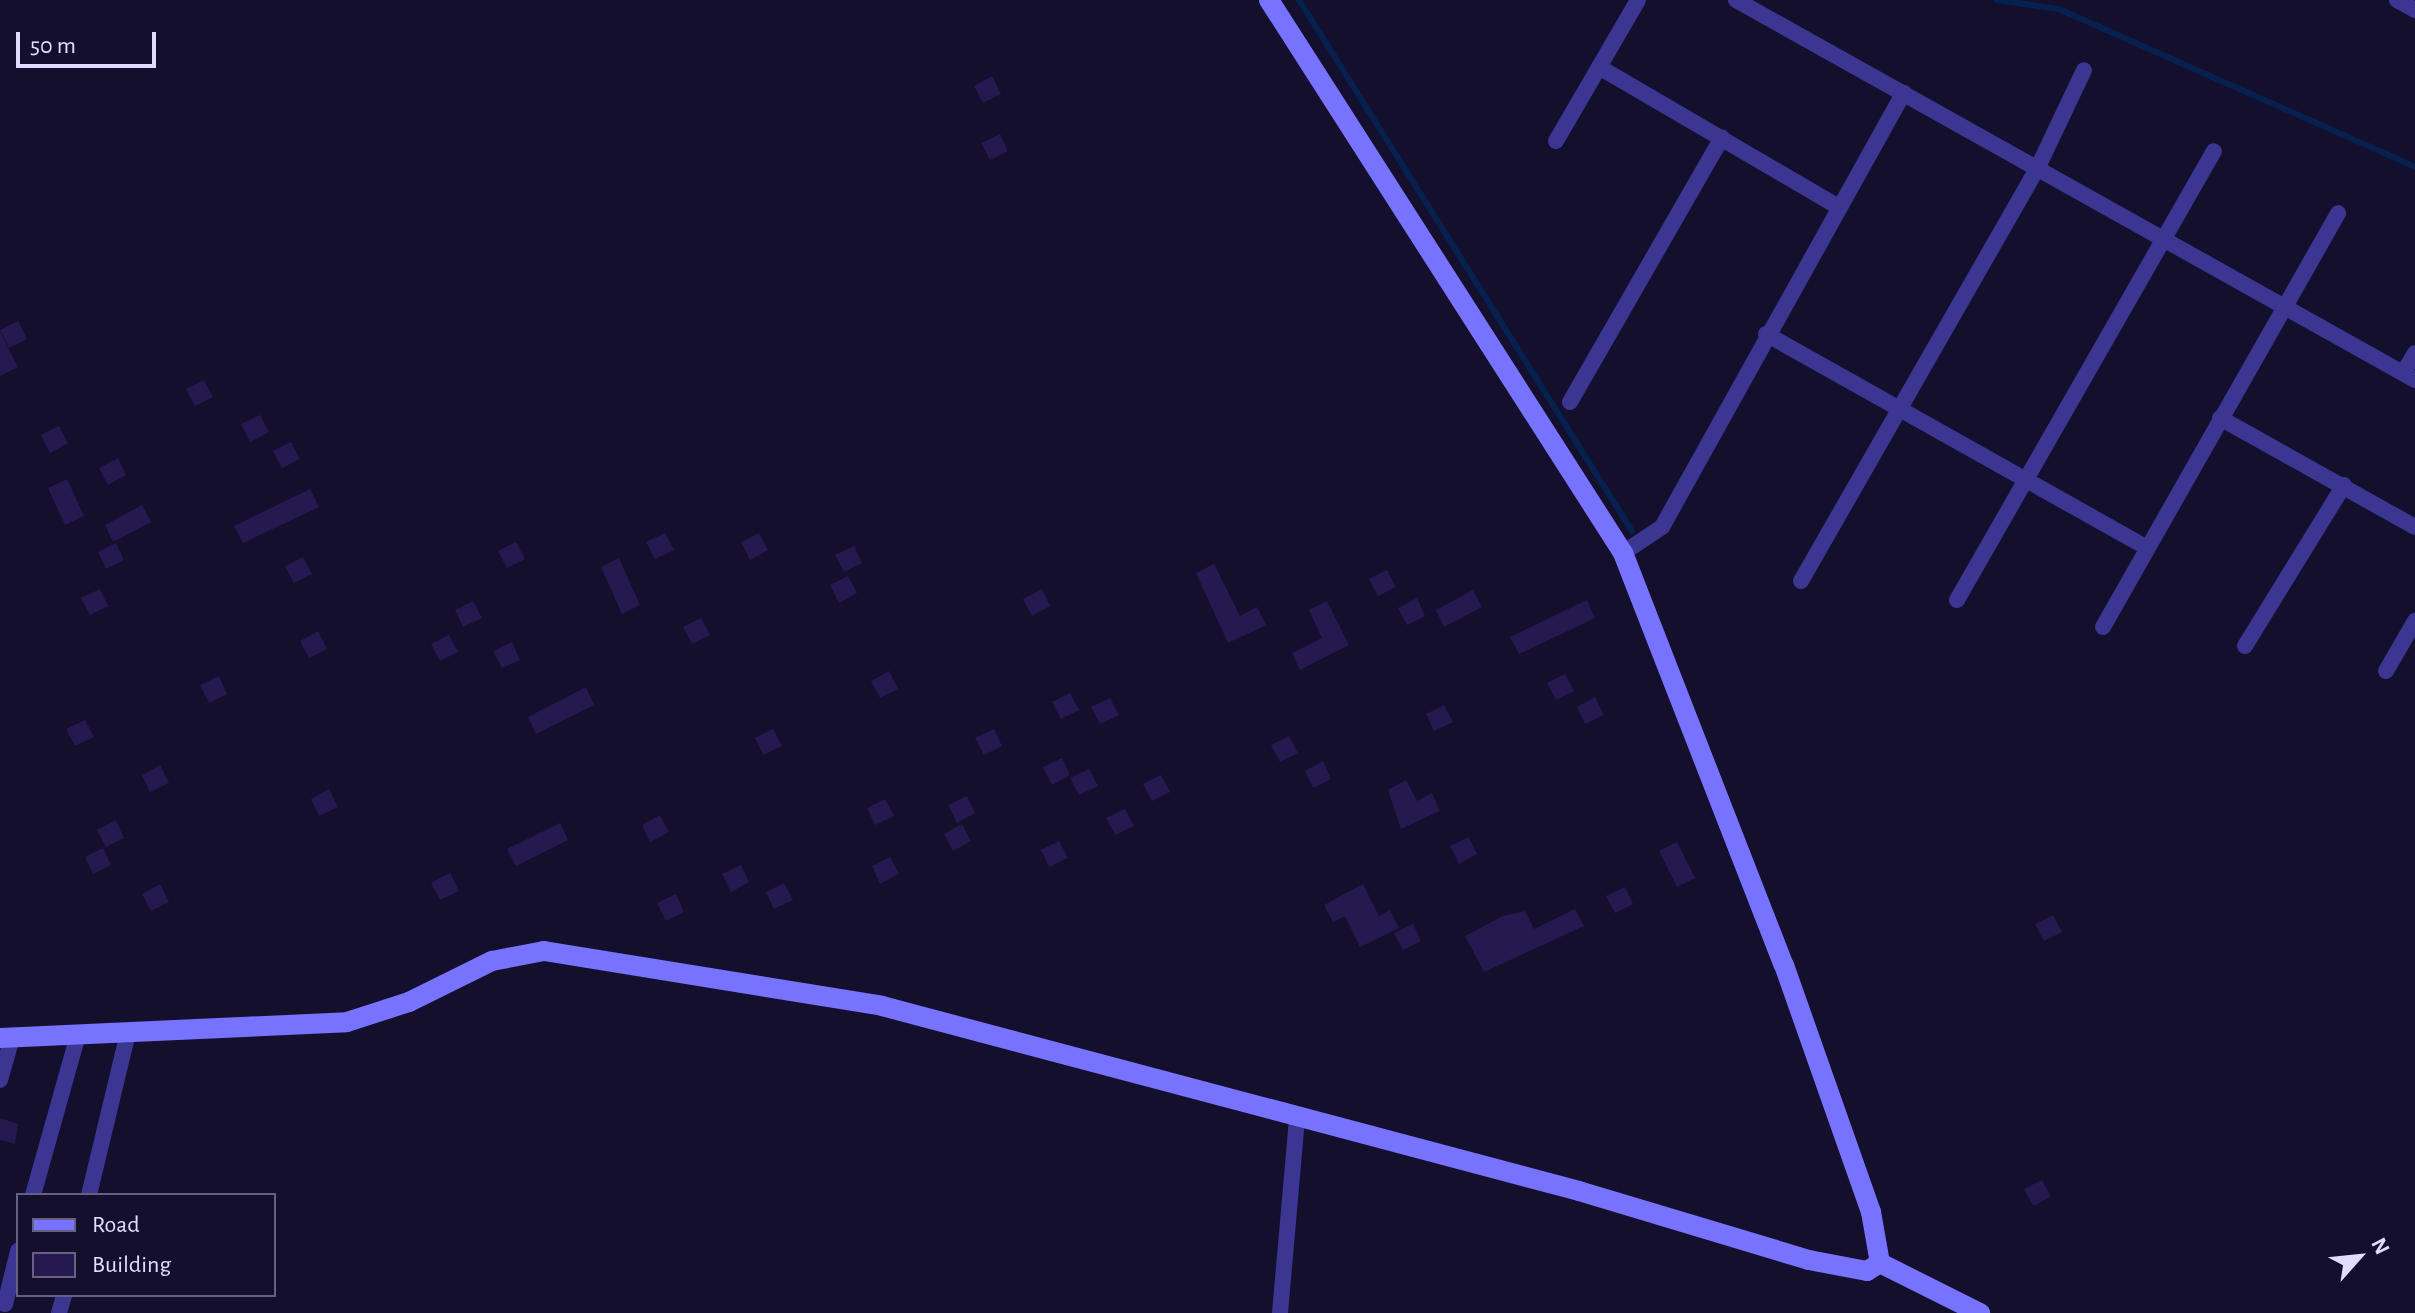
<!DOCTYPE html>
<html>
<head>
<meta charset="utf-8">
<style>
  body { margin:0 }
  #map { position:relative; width:2415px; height:1313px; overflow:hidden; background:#150f2e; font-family:"Alegreya Sans",sans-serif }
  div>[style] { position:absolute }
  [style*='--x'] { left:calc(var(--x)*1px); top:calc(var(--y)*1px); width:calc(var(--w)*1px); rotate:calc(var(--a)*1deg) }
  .stream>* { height:6px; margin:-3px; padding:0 3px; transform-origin:3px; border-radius:3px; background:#062050 }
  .building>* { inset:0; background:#251950 }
  .minor>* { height:16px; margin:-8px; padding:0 8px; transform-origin:8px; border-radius:8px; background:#3b3691 }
  .secondary>* { height:20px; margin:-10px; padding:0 10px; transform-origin:10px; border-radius:10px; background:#7873ff }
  span { translate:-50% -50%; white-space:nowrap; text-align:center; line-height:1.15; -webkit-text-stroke:6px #150f2e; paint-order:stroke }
  .legend { position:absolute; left:16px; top:1193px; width:260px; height:104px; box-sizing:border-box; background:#150f2e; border:2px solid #666182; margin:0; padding:10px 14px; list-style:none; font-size:24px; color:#e0dcff }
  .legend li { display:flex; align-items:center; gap:16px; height:40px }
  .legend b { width:40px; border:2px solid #666182 }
  .north { position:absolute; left:2319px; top:1217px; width:80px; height:80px; -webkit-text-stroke:6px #150f2e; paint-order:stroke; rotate:63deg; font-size:22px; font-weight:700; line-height:32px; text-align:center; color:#e0dcff }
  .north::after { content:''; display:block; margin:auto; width:28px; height:36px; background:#e0dcff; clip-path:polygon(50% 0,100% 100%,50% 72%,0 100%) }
  .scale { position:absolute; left:16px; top:32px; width:140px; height:36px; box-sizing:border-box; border:4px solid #e0dcff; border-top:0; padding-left:10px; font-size:24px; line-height:28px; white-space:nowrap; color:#e0dcff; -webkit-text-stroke:6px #150f2e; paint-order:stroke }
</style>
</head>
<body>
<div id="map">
  <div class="stream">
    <div style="--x:1299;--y:0;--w:627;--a:57.91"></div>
    <div style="--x:1997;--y:0;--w:63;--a:8.3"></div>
    <div style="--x:2059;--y:9;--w:389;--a:23.9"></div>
  </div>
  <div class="building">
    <div style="clip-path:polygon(992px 76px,1001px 94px,983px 103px,974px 86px)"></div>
    <div style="clip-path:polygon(1000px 134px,1008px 151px,990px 160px,981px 143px)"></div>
    <div style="clip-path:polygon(18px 321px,27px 339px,9px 348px,0 330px)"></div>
    <div style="clip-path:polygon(0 332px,18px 367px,0 376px)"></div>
    <div style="clip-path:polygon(204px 380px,213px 397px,195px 406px,186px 389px)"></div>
    <div style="clip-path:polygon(260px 415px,269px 432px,250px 442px,241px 424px)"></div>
    <div style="clip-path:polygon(59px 426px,68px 443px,50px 453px,41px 435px)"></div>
    <div style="clip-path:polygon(291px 442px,300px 459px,282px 468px,273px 451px)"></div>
    <div style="clip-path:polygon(118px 458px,126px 475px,108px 485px,99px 468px)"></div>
    <div style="clip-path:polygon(67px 479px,84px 516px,65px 525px,48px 488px)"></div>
    <div style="clip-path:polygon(310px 489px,319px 507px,243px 543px,234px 526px)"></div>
    <div style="clip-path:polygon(142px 505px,151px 522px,113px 542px,105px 525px)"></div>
    <div style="clip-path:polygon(665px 533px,674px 550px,655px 559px,646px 542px)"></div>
    <div style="clip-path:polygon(759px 533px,768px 550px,750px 560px,741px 542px)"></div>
    <div style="clip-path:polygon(516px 542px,525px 559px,507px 568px,498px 551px)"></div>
    <div style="clip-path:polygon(116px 543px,124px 560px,106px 569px,98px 552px)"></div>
    <div style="clip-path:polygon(854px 546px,862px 563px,844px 572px,835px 555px)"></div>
    <div style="clip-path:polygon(303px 557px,312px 574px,294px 583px,285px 566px)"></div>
    <div style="clip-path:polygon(619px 558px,640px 605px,622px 614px,601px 567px)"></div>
    <div style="clip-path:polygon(1214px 564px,1240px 616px,1257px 607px,1266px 625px,1228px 643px,1196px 573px)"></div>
    <div style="clip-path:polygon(1387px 570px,1396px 587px,1378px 596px,1369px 579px)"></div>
    <div style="clip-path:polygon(848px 576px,857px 593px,839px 603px,830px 585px)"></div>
    <div style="clip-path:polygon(100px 589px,108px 606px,90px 615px,81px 598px)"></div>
    <div style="clip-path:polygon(1042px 589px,1050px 606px,1032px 616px,1023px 599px)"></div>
    <div style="clip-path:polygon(1473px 590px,1482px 607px,1444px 627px,1436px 610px)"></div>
    <div style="clip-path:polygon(1417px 598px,1425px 616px,1407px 625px,1398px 608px)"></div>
    <div style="clip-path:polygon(1587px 600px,1595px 618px,1519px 654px,1510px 637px)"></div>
    <div style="clip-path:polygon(473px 601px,482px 618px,463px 627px,455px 610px)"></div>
    <div style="clip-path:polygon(1327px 601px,1349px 645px,1300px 670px,1292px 653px,1322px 638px,1309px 610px)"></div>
    <div style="clip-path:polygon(701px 618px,710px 635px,692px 644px,683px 627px)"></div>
    <div style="clip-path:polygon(318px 631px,327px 649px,309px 658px,300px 641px)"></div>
    <div style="clip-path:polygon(449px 635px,458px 652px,440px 661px,431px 644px)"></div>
    <div style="clip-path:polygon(512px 642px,520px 660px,502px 668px,493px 651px)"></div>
    <div style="clip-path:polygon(889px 671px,898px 689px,880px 698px,871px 681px)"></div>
    <div style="clip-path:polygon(1565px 674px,1574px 691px,1556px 700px,1547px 683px)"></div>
    <div style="clip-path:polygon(219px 676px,227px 694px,209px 703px,200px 685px)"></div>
    <div style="clip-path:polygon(586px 687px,594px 705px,536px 734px,528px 717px)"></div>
    <div style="clip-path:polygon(1070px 693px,1079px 710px,1061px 719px,1052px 702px)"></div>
    <div style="clip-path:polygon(1595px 697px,1604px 715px,1585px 724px,1577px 707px)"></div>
    <div style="clip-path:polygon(1110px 698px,1119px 715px,1100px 724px,1091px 707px)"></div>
    <div style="clip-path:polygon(1444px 705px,1453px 722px,1434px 731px,1426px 714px)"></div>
    <div style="clip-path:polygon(85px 720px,94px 737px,75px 746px,66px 729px)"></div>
    <div style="clip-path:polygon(773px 729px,782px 746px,763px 755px,755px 738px)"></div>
    <div style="clip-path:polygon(994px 729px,1002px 746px,984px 755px,975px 738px)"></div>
    <div style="clip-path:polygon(1289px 736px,1298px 753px,1280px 762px,1271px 745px)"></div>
    <div style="clip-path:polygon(1062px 758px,1070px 775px,1052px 785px,1043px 767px)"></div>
    <div style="clip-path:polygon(1323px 761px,1331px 779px,1313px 788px,1305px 771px)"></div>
    <div style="clip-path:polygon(160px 765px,169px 783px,150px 792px,142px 775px)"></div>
    <div style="clip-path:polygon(1089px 769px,1098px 786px,1079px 795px,1070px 778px)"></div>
    <div style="clip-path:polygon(1161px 775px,1170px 792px,1152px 801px,1143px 784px)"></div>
    <div style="clip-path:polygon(1406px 780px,1417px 801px,1432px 793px,1440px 811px,1401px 829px,1388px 790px)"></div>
    <div style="clip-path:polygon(329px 789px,338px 807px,319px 816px,311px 799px)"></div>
    <div style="clip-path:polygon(967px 796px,975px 813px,957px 823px,948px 805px)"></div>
    <div style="clip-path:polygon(885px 799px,894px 816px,875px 825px,867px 808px)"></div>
    <div style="clip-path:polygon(1125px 809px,1134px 826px,1115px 835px,1106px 818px)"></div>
    <div style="clip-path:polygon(660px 815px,669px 832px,650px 842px,642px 825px)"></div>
    <div style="clip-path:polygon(116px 820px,124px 838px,106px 847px,97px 830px)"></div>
    <div style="clip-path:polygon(560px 823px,568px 840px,516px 866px,507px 849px)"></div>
    <div style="clip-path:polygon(962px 824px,971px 841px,953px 851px,944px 834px)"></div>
    <div style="clip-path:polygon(1469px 837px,1477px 854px,1459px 864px,1450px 846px)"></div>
    <div style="clip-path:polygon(1059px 841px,1068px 858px,1049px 867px,1041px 850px)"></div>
    <div style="clip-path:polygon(1677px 842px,1695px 878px,1677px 887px,1659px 851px)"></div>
    <div style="clip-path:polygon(103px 848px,111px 865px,93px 874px,85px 857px)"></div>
    <div style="clip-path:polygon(890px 857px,899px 874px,880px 884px,872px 866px)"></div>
    <div style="clip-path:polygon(741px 865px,749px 882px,731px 892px,722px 874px)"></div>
    <div style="clip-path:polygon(450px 873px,459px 891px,440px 900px,431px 883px)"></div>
    <div style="clip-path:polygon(784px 883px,793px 900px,774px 909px,766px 892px)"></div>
    <div style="clip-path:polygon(160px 884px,169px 902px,151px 911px,142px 894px)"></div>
    <div style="clip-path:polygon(1363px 884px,1379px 916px,1390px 910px,1399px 928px,1360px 947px,1345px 916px,1333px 922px,1324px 905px)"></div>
    <div style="clip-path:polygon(1625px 887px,1633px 904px,1615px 913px,1606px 896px)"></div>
    <div style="clip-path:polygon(676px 894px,684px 912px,666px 921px,657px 903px)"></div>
    <div style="clip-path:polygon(1575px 909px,1584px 926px,1484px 972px,1465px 936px,1503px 916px,1525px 911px,1534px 929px)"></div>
    <div style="clip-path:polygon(2053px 915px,2062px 932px,2044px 941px,2035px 924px)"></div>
    <div style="clip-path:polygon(1413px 924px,1421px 941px,1403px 950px,1394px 933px)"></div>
    <div style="clip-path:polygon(0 1118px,18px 1124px,15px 1144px,0 1140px)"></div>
    <div style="clip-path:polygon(2042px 1180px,2051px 1197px,2033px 1206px,2024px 1189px)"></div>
  </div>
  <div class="minor">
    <div style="--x:1736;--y:0;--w:778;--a:29.23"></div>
    <div style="--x:2397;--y:0;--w:21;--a:29"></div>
    <div style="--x:1599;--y:67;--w:276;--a:30.3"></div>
    <div style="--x:1556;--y:141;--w:163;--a:-59.8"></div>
    <div style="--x:1766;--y:334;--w:437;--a:29.3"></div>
    <div style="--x:2403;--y:373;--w:23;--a:-59"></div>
    <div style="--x:1570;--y:402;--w:305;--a:-60.1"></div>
    <div style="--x:2220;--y:418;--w:223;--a:29.2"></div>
    <div style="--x:1623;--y:553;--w:47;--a:-33.7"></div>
    <div style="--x:1662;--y:527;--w:497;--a:-60.9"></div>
    <div style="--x:1801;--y:581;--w:477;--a:-60.2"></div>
    <div style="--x:2038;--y:167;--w:107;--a:-64.6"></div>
    <div style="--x:1957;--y:600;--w:517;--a:-60.21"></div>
    <div style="--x:2103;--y:627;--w:476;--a:-60.4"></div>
    <div style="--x:2245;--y:646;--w:189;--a:-58.4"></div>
    <div style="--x:2386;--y:671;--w:58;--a:-59.9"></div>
    <div style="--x:0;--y:1080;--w:44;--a:-74.1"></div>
    <div style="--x:33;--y:1195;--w:166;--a:-74.3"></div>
    <div style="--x:89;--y:1195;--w:168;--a:-76.5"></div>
    <div style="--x:5;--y:1304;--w:55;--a:-76.2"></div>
    <div style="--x:59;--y:1313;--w:19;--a:-74"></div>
    <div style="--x:1280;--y:1313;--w:194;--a:-85"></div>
  </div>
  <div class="secondary">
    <div style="--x:1269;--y:0;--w:657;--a:57.37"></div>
    <div style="--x:1623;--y:553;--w:442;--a:68.7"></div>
    <div style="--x:1784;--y:965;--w:262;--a:70.6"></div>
    <div style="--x:1871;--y:1212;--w:52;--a:80"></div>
    <div style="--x:1880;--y:1263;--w:112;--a:26.6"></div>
    <div style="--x:0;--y:1038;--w:347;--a:-2.6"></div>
    <div style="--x:347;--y:1022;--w:65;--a:-17.9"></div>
    <div style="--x:409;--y:1002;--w:93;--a:-26.3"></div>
    <div style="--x:492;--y:961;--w:53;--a:-10.9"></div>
    <div style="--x:544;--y:951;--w:342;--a:9.2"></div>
    <div style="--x:882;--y:1006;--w:721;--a:14.86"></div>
    <div style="--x:1579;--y:1191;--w:240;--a:16.7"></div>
    <div style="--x:1809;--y:1260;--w:59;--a:10.7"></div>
    <div style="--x:1867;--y:1271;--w:15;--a:-32"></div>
  </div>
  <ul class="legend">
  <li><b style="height:10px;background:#7873ff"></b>Road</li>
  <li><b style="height:22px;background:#251950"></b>Building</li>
  </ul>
  <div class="north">N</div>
  <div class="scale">50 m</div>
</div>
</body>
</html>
